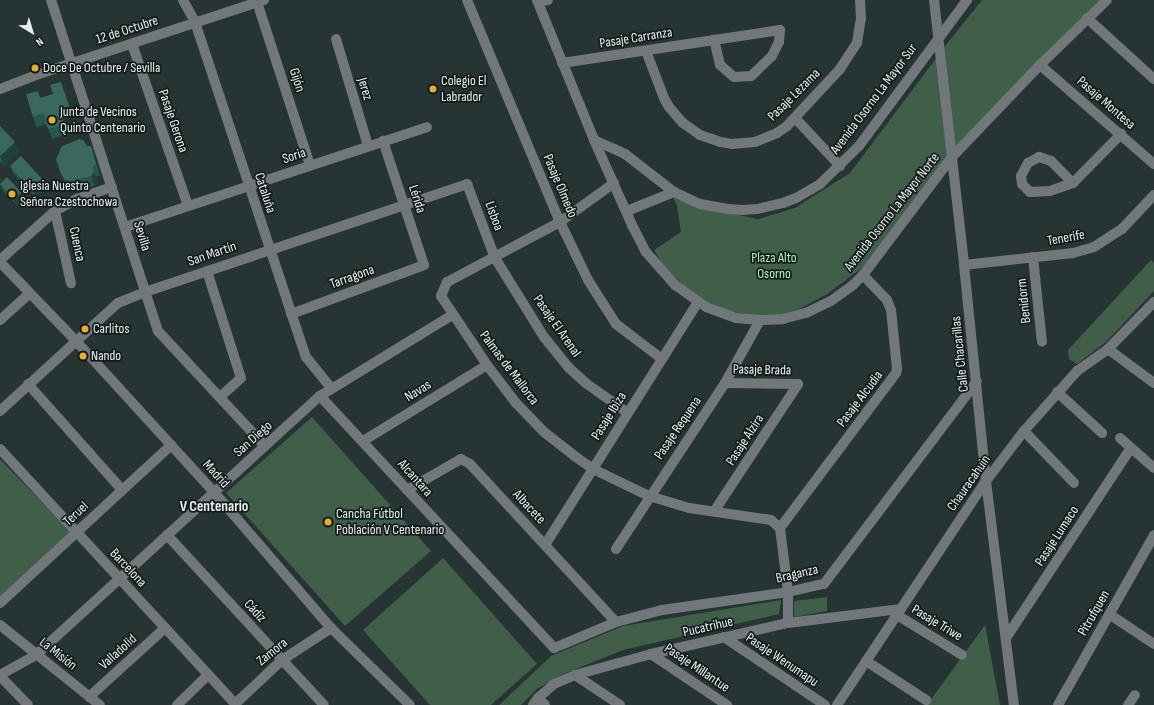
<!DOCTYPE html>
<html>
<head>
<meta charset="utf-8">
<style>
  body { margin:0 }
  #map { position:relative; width:1154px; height:705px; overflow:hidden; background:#263434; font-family:"Sofia Sans Condensed",sans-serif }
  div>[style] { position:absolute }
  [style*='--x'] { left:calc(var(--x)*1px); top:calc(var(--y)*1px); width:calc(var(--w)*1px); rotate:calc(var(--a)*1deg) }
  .green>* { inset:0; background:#3f5f48 }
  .minor>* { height:10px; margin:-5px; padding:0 5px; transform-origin:5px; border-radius:5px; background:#71777a }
  .wall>* { inset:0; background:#26574c }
  .shaded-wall>* { inset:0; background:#1e423b }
  .building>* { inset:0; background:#3b685e }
  .dots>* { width:11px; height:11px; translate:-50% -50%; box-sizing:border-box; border:2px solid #141a1a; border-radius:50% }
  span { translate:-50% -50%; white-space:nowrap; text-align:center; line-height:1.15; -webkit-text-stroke:3.5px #141a1a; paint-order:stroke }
  .street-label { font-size:14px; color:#e7f0f0 }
  .poi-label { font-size:14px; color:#e7f0f0 }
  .left { translate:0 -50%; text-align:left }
  .park-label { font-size:14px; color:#adf6c0 }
  .neighbourhood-label { font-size:15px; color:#e7f0f0; font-weight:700 }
  .north { position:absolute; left:12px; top:12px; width:40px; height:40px; -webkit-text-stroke:3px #141a1a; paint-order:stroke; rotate:142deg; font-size:11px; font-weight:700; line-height:16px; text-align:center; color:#e7f0f0 }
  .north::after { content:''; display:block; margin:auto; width:14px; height:18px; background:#e7f0f0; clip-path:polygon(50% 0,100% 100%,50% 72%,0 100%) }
</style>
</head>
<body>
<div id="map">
  <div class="green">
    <div style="clip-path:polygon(982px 0,1101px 0,953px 155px,862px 268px,827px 294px,801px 308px,780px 316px,757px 317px,726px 310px,704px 300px,685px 287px,663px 265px,654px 250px,681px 232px,677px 206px,672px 195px,730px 213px,758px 219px,795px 208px,850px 173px,946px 45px)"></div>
    <div style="clip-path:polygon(1151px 260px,1154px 263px,1154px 291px,1107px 341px,1077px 364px,1069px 359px,1068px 350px)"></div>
    <div style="clip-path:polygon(312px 417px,431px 551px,345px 626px,226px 493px)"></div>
    <div style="clip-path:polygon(0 459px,72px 533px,0 600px)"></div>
    <div style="clip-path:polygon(443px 558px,537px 664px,491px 705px,430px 705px,363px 630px)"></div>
    <div style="clip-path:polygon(827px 597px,827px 611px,794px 617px,794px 601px)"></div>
    <div style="clip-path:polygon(781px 600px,779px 614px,623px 650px,561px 675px,537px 689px,521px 705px,499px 705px,551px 656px,623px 626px)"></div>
    <div style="clip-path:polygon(985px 625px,1000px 705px,927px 705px)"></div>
  </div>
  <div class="minor">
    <div style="--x:51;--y:0;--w:348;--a:72.1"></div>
    <div style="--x:158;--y:331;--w:157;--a:47.1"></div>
    <div style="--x:183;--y:0;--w:25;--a:61"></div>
    <div style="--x:195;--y:22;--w:353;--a:71.7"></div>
    <div style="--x:306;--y:357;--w:40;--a:51"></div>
    <div style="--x:467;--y:0;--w:241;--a:67.3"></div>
    <div style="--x:560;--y:222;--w:64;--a:64.2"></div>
    <div style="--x:588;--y:280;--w:52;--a:57.5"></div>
    <div style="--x:616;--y:324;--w:58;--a:37.3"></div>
    <div style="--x:537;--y:0;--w:151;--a:67.8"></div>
    <div style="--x:594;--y:140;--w:93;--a:65.9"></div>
    <div style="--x:632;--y:225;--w:30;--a:63"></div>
    <div style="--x:646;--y:252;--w:44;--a:48.7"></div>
    <div style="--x:675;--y:285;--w:38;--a:35"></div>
    <div style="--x:706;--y:307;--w:32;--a:20"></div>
    <div style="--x:736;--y:318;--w:24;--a:5"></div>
    <div style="--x:760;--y:320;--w:23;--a:-2"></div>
    <div style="--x:783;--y:319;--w:24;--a:-15"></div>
    <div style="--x:806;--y:313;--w:28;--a:-26"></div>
    <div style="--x:831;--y:301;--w:27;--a:-36"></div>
    <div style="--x:853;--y:285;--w:14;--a:-45"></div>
    <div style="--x:863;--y:275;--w:148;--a:-53"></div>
    <div style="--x:952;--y:157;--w:127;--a:-46.3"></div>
    <div style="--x:1040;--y:65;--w:93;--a:-44.1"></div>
    <div style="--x:934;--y:0;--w:267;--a:83.5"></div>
    <div style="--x:964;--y:265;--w:217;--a:84.2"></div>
    <div style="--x:986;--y:481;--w:226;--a:82.9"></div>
    <div style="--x:257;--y:2;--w:171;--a:72"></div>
    <div style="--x:538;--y:2;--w:10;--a:-11"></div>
    <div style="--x:1087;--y:18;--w:91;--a:42.3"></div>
    <div style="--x:336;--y:39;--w:112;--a:73.3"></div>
    <div style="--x:132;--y:44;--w:171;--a:70.9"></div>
    <div style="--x:646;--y:51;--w:50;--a:69"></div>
    <div style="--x:664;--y:98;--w:10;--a:61"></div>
    <div style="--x:669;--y:107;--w:21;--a:49"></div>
    <div style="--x:683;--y:123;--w:21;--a:35"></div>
    <div style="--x:700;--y:135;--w:21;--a:19"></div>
    <div style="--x:720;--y:142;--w:12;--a:9"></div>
    <div style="--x:732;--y:144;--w:23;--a:-5"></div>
    <div style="--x:755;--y:142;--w:24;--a:-22"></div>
    <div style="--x:777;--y:133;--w:12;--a:-35"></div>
    <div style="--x:787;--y:126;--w:78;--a:-47.1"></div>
    <div style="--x:840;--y:69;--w:31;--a:-57"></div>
    <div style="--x:857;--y:43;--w:24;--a:-81"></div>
    <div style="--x:861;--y:19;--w:19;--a:-93"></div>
    <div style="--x:562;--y:63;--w:154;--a:-8.6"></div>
    <div style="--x:714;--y:40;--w:67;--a:-8.6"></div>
    <div style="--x:780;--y:30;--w:12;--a:95"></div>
    <div style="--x:779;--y:42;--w:16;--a:117"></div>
    <div style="--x:772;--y:56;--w:29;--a:136"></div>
    <div style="--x:751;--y:76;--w:17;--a:177"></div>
    <div style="--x:734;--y:77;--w:18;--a:-139"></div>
    <div style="--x:720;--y:65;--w:26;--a:-103"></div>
    <div style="--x:1040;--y:65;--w:151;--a:41"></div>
    <div style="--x:0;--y:89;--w:42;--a:-21"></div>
    <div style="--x:39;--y:74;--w:237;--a:-18.2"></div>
    <div style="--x:795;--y:118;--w:66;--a:46.8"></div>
    <div style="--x:594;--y:140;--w:34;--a:24"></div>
    <div style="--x:625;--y:154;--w:62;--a:37.8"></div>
    <div style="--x:674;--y:192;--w:29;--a:25"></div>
    <div style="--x:700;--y:204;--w:28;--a:10"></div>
    <div style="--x:728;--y:209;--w:14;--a:4"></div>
    <div style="--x:742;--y:210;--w:15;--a:-4"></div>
    <div style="--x:757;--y:209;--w:27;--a:-13"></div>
    <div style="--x:783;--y:203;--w:14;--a:-21"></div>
    <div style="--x:796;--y:198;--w:28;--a:-30"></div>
    <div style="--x:820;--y:184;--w:54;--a:-44.3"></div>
    <div style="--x:859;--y:146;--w:182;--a:-53.5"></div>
    <div style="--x:1039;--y:157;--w:13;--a:18"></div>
    <div style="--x:1051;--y:161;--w:31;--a:45"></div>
    <div style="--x:1073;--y:183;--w:24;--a:161"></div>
    <div style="--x:1050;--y:191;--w:20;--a:177"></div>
    <div style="--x:1030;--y:192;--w:11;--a:-135"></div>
    <div style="--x:1022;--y:184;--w:8;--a:-97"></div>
    <div style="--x:1021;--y:176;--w:15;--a:-62"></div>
    <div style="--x:1028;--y:163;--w:13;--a:-29"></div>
    <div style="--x:614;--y:183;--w:67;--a:144.2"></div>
    <div style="--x:560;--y:222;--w:128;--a:152"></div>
    <div style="--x:447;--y:282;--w:15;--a:113"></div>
    <div style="--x:441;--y:296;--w:83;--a:56.3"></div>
    <div style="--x:487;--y:365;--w:48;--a:52.7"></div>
    <div style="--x:516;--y:403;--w:40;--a:46"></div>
    <div style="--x:544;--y:432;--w:41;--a:38"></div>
    <div style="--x:576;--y:457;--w:21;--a:35"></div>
    <div style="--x:593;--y:469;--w:62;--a:25.7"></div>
    <div style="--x:649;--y:496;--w:42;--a:16.7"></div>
    <div style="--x:689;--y:508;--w:83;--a:8.3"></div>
    <div style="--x:771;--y:520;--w:12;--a:42"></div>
    <div style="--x:780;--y:528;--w:64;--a:82.9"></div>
    <div style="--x:788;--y:592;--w:31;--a:90"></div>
    <div style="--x:1073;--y:183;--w:69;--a:-45.6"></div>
    <div style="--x:55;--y:211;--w:74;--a:77.5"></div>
    <div style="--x:627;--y:211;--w:51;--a:-22"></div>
    <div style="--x:125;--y:227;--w:318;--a:-18.3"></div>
    <div style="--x:1033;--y:257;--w:85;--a:84"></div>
    <div style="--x:0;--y:260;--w:74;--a:-41.7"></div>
    <div style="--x:55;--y:211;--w:25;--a:-29"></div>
    <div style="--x:77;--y:199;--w:37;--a:-19"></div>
    <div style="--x:0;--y:262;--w:110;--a:46.1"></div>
    <div style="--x:76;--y:341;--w:205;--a:47.6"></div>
    <div style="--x:214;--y:492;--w:179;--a:49.3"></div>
    <div style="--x:331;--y:628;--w:110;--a:44.3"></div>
    <div style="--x:964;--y:265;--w:110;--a:-6.3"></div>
    <div style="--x:1073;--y:253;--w:22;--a:-16"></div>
    <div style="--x:1094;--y:247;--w:33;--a:-33"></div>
    <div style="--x:1122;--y:229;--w:47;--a:-46.7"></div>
    <div style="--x:207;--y:271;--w:112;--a:72.4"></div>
    <div style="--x:241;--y:378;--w:28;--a:138"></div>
    <div style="--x:291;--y:314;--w:142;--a:-20.2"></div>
    <div style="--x:424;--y:265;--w:131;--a:-108.3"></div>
    <div style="--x:0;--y:320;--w:40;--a:-42"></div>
    <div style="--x:1108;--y:349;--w:57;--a:36.5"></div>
    <div style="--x:725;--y:383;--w:73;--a:0.8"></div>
    <div style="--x:28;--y:384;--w:142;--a:48.4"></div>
    <div style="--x:1057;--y:392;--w:61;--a:42.3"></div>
    <div style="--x:320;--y:396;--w:344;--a:47.1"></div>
    <div style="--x:554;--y:648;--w:67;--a:-22.8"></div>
    <div style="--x:616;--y:622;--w:48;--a:-14.6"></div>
    <div style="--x:662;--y:610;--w:127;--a:-8.1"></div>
    <div style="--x:788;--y:592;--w:37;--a:-13"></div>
    <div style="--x:824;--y:584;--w:254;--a:-53"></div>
    <div style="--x:0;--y:411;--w:160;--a:-42.5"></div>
    <div style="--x:118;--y:303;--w:29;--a:-22"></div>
    <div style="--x:145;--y:292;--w:340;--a:-18.5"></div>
    <div style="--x:467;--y:184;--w:79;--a:69.3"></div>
    <div style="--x:495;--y:258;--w:93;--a:58.2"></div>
    <div style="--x:544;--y:337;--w:38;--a:51"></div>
    <div style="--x:568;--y:367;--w:25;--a:42"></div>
    <div style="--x:587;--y:384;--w:50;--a:35.3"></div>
    <div style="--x:1024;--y:431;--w:72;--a:46.1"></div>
    <div style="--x:1120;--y:438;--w:45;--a:41.4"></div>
    <div style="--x:363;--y:441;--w:145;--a:-31.5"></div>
    <div style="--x:0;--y:449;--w:348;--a:47.3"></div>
    <div style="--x:407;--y:490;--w:62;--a:-29.9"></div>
    <div style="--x:461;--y:459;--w:10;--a:29"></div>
    <div style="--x:470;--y:464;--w:215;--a:47.3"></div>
    <div style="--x:715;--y:510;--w:151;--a:-56.6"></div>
    <div style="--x:780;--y:528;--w:194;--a:-53.2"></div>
    <div style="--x:896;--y:373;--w:4;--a:-76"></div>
    <div style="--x:897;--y:369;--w:59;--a:-95.8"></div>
    <div style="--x:891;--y:310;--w:11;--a:-112"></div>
    <div style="--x:887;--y:300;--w:35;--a:-134"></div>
    <div style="--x:167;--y:535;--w:231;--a:47.3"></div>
    <div style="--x:545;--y:545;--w:287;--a:-57.8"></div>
    <div style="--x:616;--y:549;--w:199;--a:-56.7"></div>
    <div style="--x:725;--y:383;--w:72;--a:-60.9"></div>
    <div style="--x:0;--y:603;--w:233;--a:-42.7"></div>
    <div style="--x:1109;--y:614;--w:54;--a:33.7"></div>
    <div style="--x:897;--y:615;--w:76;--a:31.6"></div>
    <div style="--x:0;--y:625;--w:128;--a:38.7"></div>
    <div style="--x:724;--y:637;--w:122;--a:34"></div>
    <div style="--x:1006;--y:638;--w:227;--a:-56.7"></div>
    <div style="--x:651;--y:654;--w:92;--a:33.9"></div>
    <div style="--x:866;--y:661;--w:72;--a:33"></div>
    <div style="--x:0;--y:675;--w:41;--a:-29.1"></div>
    <div style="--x:36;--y:655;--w:384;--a:-42.4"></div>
    <div style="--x:320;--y:396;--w:155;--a:-31.5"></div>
    <div style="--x:575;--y:675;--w:54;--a:33.7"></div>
    <div style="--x:0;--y:676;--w:40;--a:46"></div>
    <div style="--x:89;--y:697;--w:103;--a:-42.2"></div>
    <div style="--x:538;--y:698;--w:10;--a:45"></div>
    <div style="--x:235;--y:704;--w:64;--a:-43.1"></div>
    <div style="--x:282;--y:660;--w:59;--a:-33.1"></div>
    <div style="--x:177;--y:705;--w:43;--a:-44.1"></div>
    <div style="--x:533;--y:705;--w:9;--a:-54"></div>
    <div style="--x:538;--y:698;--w:21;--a:-41"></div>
    <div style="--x:554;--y:684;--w:23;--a:-23"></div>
    <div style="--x:575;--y:675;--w:79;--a:-15.4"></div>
    <div style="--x:651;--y:654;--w:140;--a:-12.8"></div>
    <div style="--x:788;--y:623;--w:114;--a:-7.1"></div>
    <div style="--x:837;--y:705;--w:269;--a:-56.4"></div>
    <div style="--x:986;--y:481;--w:63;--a:-52.8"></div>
    <div style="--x:1024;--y:431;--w:80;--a:-48.5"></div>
    <div style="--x:1077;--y:371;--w:38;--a:-35"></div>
    <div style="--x:1108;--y:349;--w:66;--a:-45.6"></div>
    <div style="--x:1058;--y:705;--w:195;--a:-60.5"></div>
    <div style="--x:1128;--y:705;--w:12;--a:-55"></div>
  </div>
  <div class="wall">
    <div style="clip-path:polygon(38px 91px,40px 98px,65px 92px,72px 116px,63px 119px,68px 134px,52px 139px,47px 124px,36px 127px,33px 117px)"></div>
    <div style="clip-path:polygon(0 126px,19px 152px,4px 166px,0 162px)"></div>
    <div style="clip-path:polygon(87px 146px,91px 146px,94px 156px,100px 175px,96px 177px,98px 182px,95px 186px,75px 191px,69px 189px,65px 184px,56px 159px)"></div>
    <div style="clip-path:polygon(10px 166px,45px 182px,47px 188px,36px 198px,13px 173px)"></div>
    <div style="clip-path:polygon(0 184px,21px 192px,24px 199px,17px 205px,3px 191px)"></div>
  </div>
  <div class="shaded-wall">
    <div style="clip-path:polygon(61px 82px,65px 92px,72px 116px,69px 106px)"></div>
    <div style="clip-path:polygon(15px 142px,19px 152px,4px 166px,0 156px)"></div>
    <div style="clip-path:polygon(94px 172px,98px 182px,95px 186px,91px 176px)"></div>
    <div style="clip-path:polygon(45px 182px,47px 188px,36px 198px,33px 191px)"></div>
    <div style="clip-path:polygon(21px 192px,24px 199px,17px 205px,14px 199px)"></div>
  </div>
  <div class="building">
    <div style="clip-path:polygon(61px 82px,69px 106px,59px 109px,64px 124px,48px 129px,43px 113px,33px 117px,26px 94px,38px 91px,40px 98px,53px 94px,50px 85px)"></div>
    <div style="clip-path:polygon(0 126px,15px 142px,0 156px)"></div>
    <div style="clip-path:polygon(80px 139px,84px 141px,87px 146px,91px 146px,96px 165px,92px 167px,94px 172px,91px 176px,71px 181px,65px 179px,61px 174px,56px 159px,62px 146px)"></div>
    <div style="clip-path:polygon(21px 156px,45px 182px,33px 191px,10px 166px)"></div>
    <div style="clip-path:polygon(7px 177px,21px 192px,14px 199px,0 184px)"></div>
  </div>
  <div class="dots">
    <div style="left:35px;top:68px;background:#e2ae34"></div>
    <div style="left:433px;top:89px;background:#e2ae34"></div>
    <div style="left:52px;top:120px;background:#e2ae34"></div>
    <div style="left:12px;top:194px;background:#e2ae34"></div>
    <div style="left:85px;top:329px;background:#e2ae34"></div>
    <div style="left:83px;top:356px;background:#e2ae34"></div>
    <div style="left:328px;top:522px;background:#e2ae34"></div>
  </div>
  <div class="street-label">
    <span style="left:127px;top:30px;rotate:-18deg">12 de Octubre</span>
    <span style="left:636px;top:38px;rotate:-9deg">Pasaje Carranza</span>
    <span style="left:297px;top:80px;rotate:72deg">Gijón</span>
    <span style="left:365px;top:89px;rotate:73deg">Jerez</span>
    <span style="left:794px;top:95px;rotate:-45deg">Pasaje Lezama</span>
    <span style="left:874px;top:99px;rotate:-53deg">Avenida Osorno La Mayor Sur</span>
    <span style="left:1106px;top:103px;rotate:41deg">Pasaje Montesa</span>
    <span style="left:173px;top:121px;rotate:71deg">Pasaje Gerona</span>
    <span style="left:294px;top:156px;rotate:-18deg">Soria</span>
    <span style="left:560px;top:186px;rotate:67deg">Pasaje Olmedo</span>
    <span style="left:265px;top:193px;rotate:72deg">Cataluña</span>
    <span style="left:417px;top:199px;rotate:72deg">Lérida</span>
    <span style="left:892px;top:212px;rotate:-52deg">Avenida Osorno La Mayor Norte</span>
    <span style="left:494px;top:216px;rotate:70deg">Lisboa</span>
    <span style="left:142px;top:236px;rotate:73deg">Sevilla</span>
    <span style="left:1066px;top:238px;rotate:-10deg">Tenerife</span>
    <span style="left:77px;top:244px;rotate:78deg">Cuenca</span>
    <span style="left:212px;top:254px;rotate:-19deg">San Martín</span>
    <span style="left:352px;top:277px;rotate:-20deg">Tarragona</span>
    <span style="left:1024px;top:301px;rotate:-96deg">Benidorm</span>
    <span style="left:557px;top:326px;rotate:55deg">Pasaje El Arenal</span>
    <span style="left:960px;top:354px;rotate:-96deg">Calle Chacarillas</span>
    <span style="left:509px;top:368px;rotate:53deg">Palmas de Mallorca</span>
    <span style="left:762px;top:370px;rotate:1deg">Pasaje Brada</span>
    <span style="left:418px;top:391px;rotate:-32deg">Navas</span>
    <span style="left:860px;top:399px;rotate:-53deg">Pasaje Alcudia</span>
    <span style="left:609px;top:416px;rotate:-58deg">Pasaje Ibiza</span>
    <span style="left:678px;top:428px;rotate:-56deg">Pasaje Requena</span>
    <span style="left:253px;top:439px;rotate:-42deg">San Diego</span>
    <span style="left:745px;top:440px;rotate:-57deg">Pasaje Alzira</span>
    <span style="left:216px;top:474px;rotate:48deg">Madrid</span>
    <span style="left:415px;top:478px;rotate:48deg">Alcantara</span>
    <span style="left:969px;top:483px;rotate:-55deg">Chauracahuin</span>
    <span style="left:529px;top:507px;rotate:47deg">Albacete</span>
    <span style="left:76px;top:514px;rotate:-43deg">Teruel</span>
    <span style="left:1057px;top:536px;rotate:-57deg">Pasaje Lumaco</span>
    <span style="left:128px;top:568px;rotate:47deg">Barcelona</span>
    <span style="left:797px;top:574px;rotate:-13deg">Braganza</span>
    <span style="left:255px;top:611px;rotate:47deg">Cádiz</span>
    <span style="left:1094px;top:613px;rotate:-60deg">Pitrufquen</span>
    <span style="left:937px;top:623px;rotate:31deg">Pasaje Triwe</span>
    <span style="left:708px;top:627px;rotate:-13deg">Pucatrihue</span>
    <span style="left:118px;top:652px;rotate:-42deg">Valladolid</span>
    <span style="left:272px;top:652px;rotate:-39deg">Zamora</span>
    <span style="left:58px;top:654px;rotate:38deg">La Misión</span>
    <span style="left:782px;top:660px;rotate:34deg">Pasaje Wenumapu</span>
    <span style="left:697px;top:668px;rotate:34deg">Pasaje Millantue</span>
  </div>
  <div class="poi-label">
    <span class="left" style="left:43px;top:68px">Doce De Octubre / Sevilla</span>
    <span class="left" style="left:441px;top:89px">Colegio El<br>Labrador</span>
    <span class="left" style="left:60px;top:120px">Junta de Vecinos<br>Quinto Centenario</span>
    <span class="left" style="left:20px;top:194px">Iglesia Nuestra<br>Señora Czestochowa</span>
    <span class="left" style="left:93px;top:329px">Carlitos</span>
    <span class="left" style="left:91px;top:356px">Nando</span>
    <span class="left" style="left:336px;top:522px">Cancha Fútbol<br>Población V Centenario</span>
  </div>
  <div class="park-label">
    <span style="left:774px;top:266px">Plaza Alto<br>Osorno</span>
  </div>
  <div class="neighbourhood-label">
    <span style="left:214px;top:507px">V Centenario</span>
  </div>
  <div class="north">N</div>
</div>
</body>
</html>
